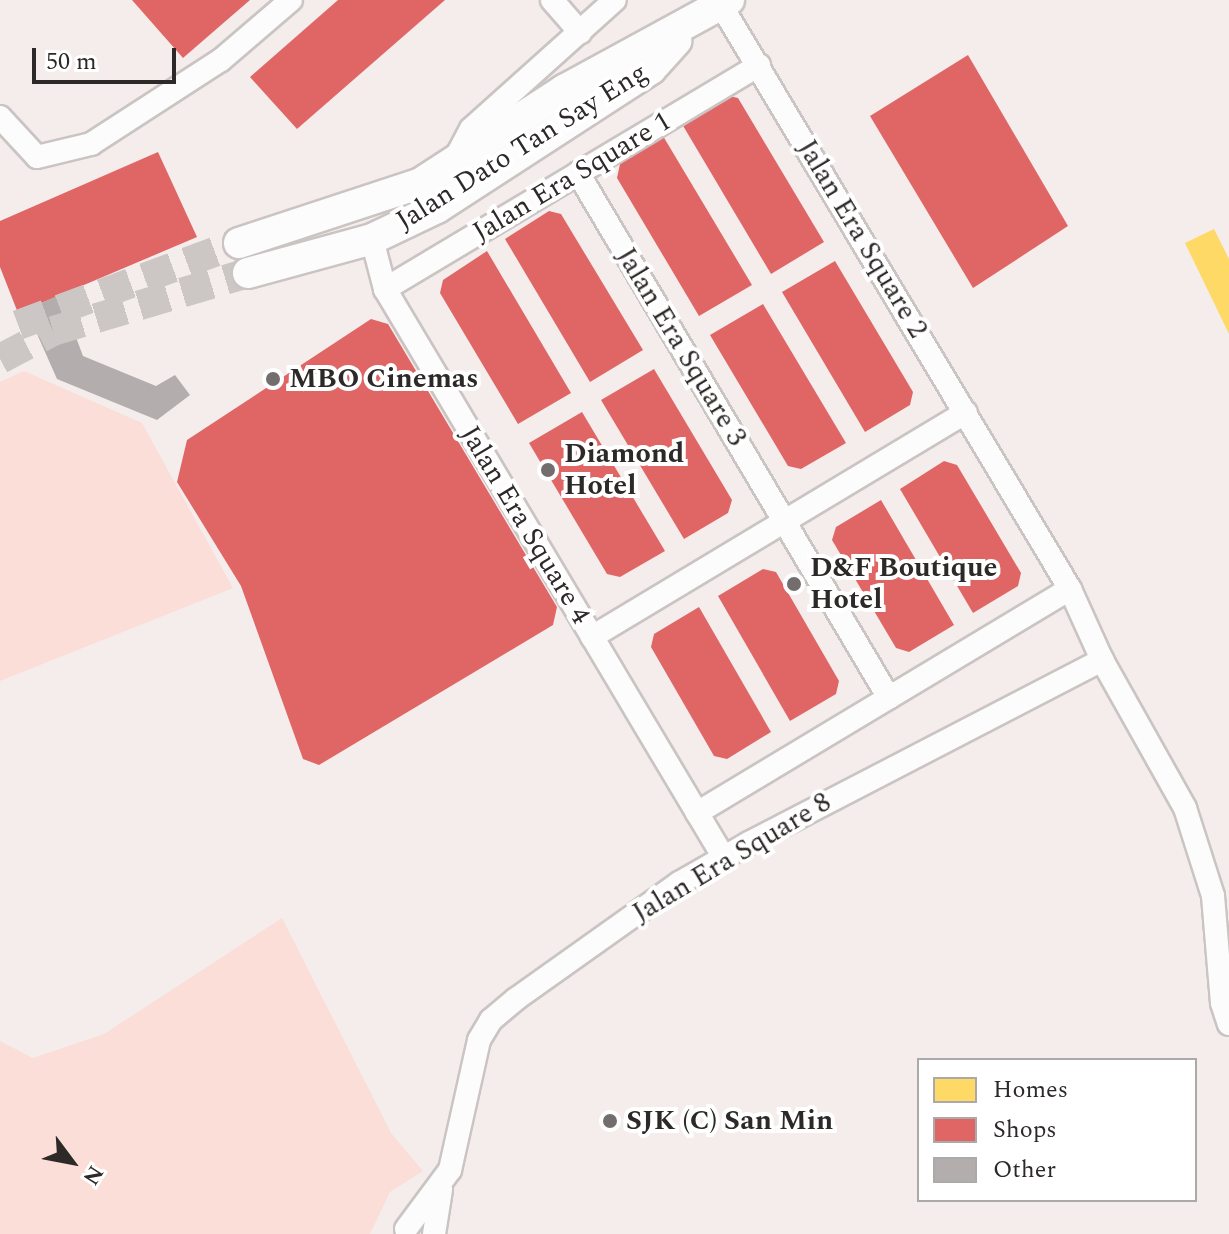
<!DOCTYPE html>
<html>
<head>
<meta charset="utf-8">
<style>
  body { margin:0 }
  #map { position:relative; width:1229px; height:1234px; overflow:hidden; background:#f4edec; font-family:Spectral,serif }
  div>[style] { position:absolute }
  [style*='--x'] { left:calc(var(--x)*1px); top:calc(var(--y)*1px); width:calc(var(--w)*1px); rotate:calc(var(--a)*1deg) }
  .green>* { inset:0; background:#faded7 }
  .homes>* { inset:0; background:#ffd966 }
  .shops>* { inset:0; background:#e06666 }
  .building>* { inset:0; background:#b3aead }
  .secondary-tunnel>* { height:30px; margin-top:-15px; transform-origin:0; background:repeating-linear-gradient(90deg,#ccc6c5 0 30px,transparent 0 45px) }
  .roads { filter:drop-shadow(2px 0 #cac4c3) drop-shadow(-2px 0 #cac4c3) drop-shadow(0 2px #cac4c3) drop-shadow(0 -2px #cac4c3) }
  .street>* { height:22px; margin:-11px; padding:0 11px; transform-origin:11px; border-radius:11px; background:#fdfcfc }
  .secondary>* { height:30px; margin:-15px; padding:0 15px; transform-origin:15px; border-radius:15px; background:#fdfcfc }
  .dots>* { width:22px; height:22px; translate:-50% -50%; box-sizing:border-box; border:4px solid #fff; border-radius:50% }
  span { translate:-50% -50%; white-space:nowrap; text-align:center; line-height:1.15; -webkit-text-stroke:8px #fff; paint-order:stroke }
  .street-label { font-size:28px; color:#2d2928 }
  .poi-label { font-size:28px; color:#2d2928; font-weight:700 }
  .left { translate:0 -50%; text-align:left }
  .legend { position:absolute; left:917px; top:1058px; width:280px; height:144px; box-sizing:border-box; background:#fff; border:2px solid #aba9a9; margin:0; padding:10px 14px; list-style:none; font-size:24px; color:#2d2928 }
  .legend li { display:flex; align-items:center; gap:16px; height:40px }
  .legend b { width:40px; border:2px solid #aba9a9 }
  .north { position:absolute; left:32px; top:1122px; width:80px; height:80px; -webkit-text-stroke:6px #fff; paint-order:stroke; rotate:122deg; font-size:22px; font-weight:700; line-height:32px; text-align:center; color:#2d2928 }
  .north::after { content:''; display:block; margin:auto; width:28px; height:36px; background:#2d2928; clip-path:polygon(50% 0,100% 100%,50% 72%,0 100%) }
  .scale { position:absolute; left:32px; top:48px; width:144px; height:36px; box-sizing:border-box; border:4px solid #2d2928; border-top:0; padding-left:10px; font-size:24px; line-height:28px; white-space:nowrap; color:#2d2928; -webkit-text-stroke:6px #fff; paint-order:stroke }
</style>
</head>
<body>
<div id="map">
  <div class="green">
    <div style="clip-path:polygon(24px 371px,142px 423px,233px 588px,0 681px,0 382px)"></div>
    <div style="clip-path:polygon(282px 918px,391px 1133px,423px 1171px,390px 1192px,370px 1234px,0 1234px,0 1041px,33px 1058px,104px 1034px)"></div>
  </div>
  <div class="homes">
    <div style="clip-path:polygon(1214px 229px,1229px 259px,1229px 334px,1185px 243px)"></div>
  </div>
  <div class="shops">
    <div style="clip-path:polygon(132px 0,250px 0,183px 58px)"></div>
    <div style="clip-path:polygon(338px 0,445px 0,297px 129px,250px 77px)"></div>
    <div style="clip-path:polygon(968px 55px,1068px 226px,973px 288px,870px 116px)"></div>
    <div style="clip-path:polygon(725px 95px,738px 98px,824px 242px,771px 274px,682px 124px)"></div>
    <div style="clip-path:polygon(663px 136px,752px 285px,699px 316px,617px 178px,620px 164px)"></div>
    <div style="clip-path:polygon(158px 152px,197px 237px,18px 313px,0 267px,0 221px)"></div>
    <div style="clip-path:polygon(549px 211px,561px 214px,643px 350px,590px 382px,505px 239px)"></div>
    <div style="clip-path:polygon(487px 251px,571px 393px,518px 424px,440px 293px,443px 280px)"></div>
    <div style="clip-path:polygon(835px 261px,913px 392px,910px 405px,865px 432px,782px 292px)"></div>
    <div style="clip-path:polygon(763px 304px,846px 443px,801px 469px,788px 466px,710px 335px)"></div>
    <div style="clip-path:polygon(371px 319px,388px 324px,557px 607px,553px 625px,319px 765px,303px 759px,241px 586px,177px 482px,187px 440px)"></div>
    <div style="clip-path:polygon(654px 369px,732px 500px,728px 513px,684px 539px,601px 400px)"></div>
    <div style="clip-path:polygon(582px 412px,665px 551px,620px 577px,607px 574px,529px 443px)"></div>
    <div style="clip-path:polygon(944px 461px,957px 465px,1021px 573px,1018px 586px,973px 613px,900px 489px)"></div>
    <div style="clip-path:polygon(881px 500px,954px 625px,909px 652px,896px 648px,832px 540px,836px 527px)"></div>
    <div style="clip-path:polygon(763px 569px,776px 572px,839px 681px,836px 694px,790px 721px,718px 596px)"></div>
    <div style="clip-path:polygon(699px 607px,771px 732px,727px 759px,714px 756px,651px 647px,654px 634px)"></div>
  </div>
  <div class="building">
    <div style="clip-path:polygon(60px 295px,83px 356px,156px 386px,175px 375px,190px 395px,157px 420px,57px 379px,26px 309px)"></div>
  </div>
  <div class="secondary-tunnel">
    <div style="--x:18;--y:325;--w:236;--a:-20.4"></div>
    <div style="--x:0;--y:359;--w:60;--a:-27.8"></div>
    <div style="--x:53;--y:331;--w:203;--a:-16.6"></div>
  </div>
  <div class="roads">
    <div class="street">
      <div style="--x:552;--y:0;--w:43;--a:48.8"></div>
      <div style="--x:721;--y:5;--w:680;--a:59.14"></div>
      <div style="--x:1070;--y:589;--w:78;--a:65.7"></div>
      <div style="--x:1102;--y:660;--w:170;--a:60.7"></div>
      <div style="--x:1185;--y:808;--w:92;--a:72.3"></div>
      <div style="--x:1213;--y:896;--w:107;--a:85.2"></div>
      <div style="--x:1222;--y:1003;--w:22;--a:72"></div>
      <div style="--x:0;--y:117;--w:54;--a:47.2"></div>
      <div style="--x:37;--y:157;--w:56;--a:-13.5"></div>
      <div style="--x:91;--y:144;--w:155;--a:-32.9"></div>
      <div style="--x:221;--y:60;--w:92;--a:-40.6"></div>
      <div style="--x:455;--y:159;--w:34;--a:-62"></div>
      <div style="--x:471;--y:129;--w:193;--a:-41.9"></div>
      <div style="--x:578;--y:173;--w:610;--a:59.36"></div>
      <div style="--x:372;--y:239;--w:52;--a:75.4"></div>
      <div style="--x:385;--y:289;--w:662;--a:59.21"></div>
      <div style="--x:385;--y:289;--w:436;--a:-30.9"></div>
      <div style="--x:592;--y:637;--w:436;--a:-31"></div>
      <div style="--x:697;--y:813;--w:435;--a:-31"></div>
      <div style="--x:406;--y:1229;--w:74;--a:-53.3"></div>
      <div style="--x:450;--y:1170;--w:133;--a:-77.4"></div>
      <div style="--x:479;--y:1040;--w:23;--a:-59"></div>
      <div style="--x:491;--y:1020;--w:33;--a:-40"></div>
      <div style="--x:516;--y:999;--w:200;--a:-35.4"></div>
      <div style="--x:679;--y:883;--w:81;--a:-29.7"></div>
      <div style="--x:749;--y:843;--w:398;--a:-27.4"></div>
      <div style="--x:434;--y:1234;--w:45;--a:-81"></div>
    </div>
    <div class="secondary">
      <div style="--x:239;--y:243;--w:192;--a:-18.2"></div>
      <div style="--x:421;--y:183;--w:171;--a:-33"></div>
      <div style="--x:564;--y:90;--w:188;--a:-28.6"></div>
      <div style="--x:248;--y:273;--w:129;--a:-15.3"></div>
      <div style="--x:372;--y:239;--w:72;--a:-25.5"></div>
      <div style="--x:437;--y:208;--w:255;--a:-33"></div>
      <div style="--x:651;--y:69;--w:38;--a:-48"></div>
    </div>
  </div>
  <div class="dots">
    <div style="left:273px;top:379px;background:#736e6d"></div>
    <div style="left:548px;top:470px;background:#736e6d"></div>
    <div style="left:794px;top:584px;background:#736e6d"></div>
    <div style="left:610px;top:1121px;background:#736e6d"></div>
  </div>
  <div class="street-label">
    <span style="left:522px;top:147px;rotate:-32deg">Jalan Dato Tan Say Eng</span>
    <span style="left:572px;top:177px;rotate:-31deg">Jalan Era Square 1</span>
    <span style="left:862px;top:239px;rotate:59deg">Jalan Era Square 2</span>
    <span style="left:681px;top:347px;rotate:59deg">Jalan Era Square 3</span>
    <span style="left:525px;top:525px;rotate:59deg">Jalan Era Square 4</span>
    <span style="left:732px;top:858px;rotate:-31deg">Jalan Era Square 8</span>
  </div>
  <div class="poi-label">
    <span class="left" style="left:289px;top:379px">MBO Cinemas</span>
    <span class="left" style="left:564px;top:470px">Diamond<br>Hotel</span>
    <span class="left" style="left:810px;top:584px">D&amp;F Boutique<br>Hotel</span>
    <span class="left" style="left:626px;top:1121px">SJK (C) San Min</span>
  </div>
  <ul class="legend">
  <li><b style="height:22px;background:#ffd966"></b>Homes</li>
  <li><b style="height:22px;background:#e06666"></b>Shops</li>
  <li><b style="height:22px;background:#b3aead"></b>Other</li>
  </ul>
  <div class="north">N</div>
  <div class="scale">50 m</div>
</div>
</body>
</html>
